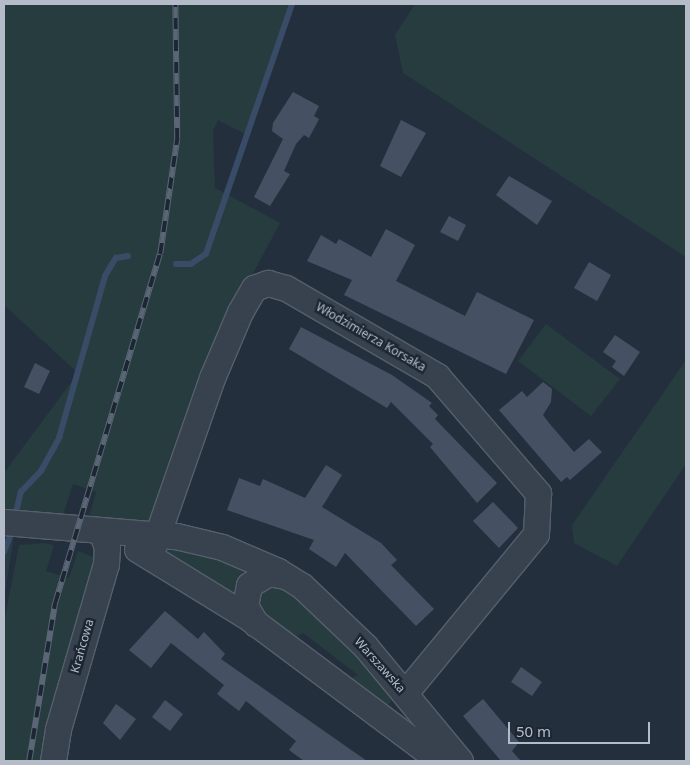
<!DOCTYPE html>
<html>
<head>
<meta charset="utf-8">
<style>
  body { margin:0 }
  #map { position:relative; width:690px; height:765px; overflow:hidden; background:#242f3e; font-family:"Noto Sans",sans-serif }
  div>[style] { position:absolute }
  [style*='--x'] { left:calc(var(--x)*1px); top:calc(var(--y)*1px); width:calc(var(--w)*1px); rotate:calc(var(--a)*1deg) }
  .green>* { inset:0; background:#263c3f }
  .stream>* { height:5.5px; margin:-2.75px; padding:0 2.75px; transform-origin:2.75px; border-radius:2.75px; background:#394c67 }
  .building>* { inset:0; background:#455162 }
  .roads { filter:drop-shadow(1px 0 #565f6c) drop-shadow(-1px 0 #565f6c) drop-shadow(0 1px #565f6c) drop-shadow(0 -1px #565f6c) }
  .minor>* { height:25px; margin:-12.5px; padding:0 12.5px; transform-origin:12.5px; border-radius:12.5px; background:#38414e }
  .rail>* { height:5.5px; margin-top:-2.75px; transform-origin:0; background:repeating-linear-gradient(90deg,#1d2633 0 11px,#5a6575 0 22px); box-sizing:border-box; border-block:1px solid #5a6575 }
  span { translate:-50% -50%; white-space:nowrap; text-align:center; line-height:1.15; -webkit-text-stroke:5px #1d2633; paint-order:stroke }
  .street-label { font-size:12px; color:#b4bcc9 }
  .frame { position:absolute; inset:0; border:5px solid #b4bcc9; pointer-events:none }
  .scale { position:absolute; left:508px; top:722px; width:142px; height:22px; box-sizing:border-box; border:2px solid #b4bcc9; border-top:0; padding-left:6px; font-size:15px; line-height:18px; white-space:nowrap; color:#b4bcc9; -webkit-text-stroke:4px #1d2633; paint-order:stroke }
</style>
</head>
<body>
<div id="map">
  <div class="green">
    <div style="clip-path:polygon(4px 4px,291px 4px,245px 134px,218px 120px,213px 131px,215px 188px,280px 223px,208px 358px,152px 520px,88px 520px,96px 492px,73px 484px,62px 518px,4px 513px,4px 473px,78px 373px,4px 305px)"></div>
    <div style="clip-path:polygon(415px 4px,686px 4px,686px 257px,403px 73px,395px 35px)"></div>
    <div style="clip-path:polygon(546px 324px,620px 379px,591px 416px,518px 361px)"></div>
    <div style="clip-path:polygon(686px 360px,686px 464px,617px 566px,574px 543px,572px 525px)"></div>
    <div style="clip-path:polygon(14px 536px,4px 598px,4px 538px)"></div>
    <div style="clip-path:polygon(45px 543px,54px 545px,46px 571px,69px 578px,78px 551px,98px 559px,48px 761px,4px 761px,4px 622px,19px 545px)"></div>
    <div style="clip-path:polygon(160px 545px,183px 547px,245px 567px,233px 596px,160px 551px)"></div>
    <div style="clip-path:polygon(279px 584px,331px 622px,393px 698px,389px 704px,380px 707px,344px 682px,358px 675px,303px 633px,289px 641px,267px 624px,258px 606px,258px 595px,265px 586px)"></div>
  </div>
  <div class="stream">
    <div style="--x:176;--y:264;--w:15;--a:0"></div>
    <div style="--x:191;--y:264;--w:18;--a:-34"></div>
    <div style="--x:206;--y:254;--w:264;--a:-71"></div>
    <div style="--x:15;--y:517;--w:26;--a:-77"></div>
    <div style="--x:21;--y:492;--w:29;--a:-46"></div>
    <div style="--x:41;--y:471;--w:38;--a:-61"></div>
    <div style="--x:59;--y:438;--w:168;--a:-74.1"></div>
    <div style="--x:105;--y:276;--w:21;--a:-59"></div>
    <div style="--x:116;--y:258;--w:12;--a:-9"></div>
    <div style="--x:4;--y:552;--w:25;--a:-69"></div>
  </div>
  <div class="building">
    <div style="clip-path:polygon(293px 92px,319px 106px,314px 116px,319px 119px,309px 138px,304px 135px,296px 144px,284px 171px,290px 174px,270px 206px,254px 197px,283px 139px,272px 131px,273px 123px)"></div>
    <div style="clip-path:polygon(401px 120px,426px 133px,401px 177px,380px 166px)"></div>
    <div style="clip-path:polygon(509px 176px,552px 201px,537px 225px,496px 195px)"></div>
    <div style="clip-path:polygon(449px 216px,466px 225px,458px 241px,440px 232px)"></div>
    <div style="clip-path:polygon(386px 229px,415px 245px,396px 281px,465px 316px,477px 292px,534px 320px,506px 374px,344px 295px,352px 280px,307px 261px,321px 235px,336px 244px,339px 239px,371px 257px)"></div>
    <div style="clip-path:polygon(589px 262px,611px 275px,597px 301px,574px 288px)"></div>
    <div style="clip-path:polygon(301px 327px,392px 375px,432px 403px,429px 406px,438px 415px,435px 419px,497px 483px,477px 503px,430px 447px,433px 444px,391px 402px,387px 408px,289px 349px)"></div>
    <div style="clip-path:polygon(615px 335px,640px 352px,624px 376px,612px 367px,616px 361px,603px 352px)"></div>
    <div style="clip-path:polygon(35px 363px,50px 371px,39px 394px,24px 387px)"></div>
    <div style="clip-path:polygon(543px 382px,552px 389px,551px 402px,543px 415px,549px 423px,574px 452px,589px 439px,602px 452px,570px 480px,567px 477px,561px 482px,499px 410px,522px 391px,527px 397px)"></div>
    <div style="clip-path:polygon(326px 465px,342px 475px,322px 507px,381px 543px,397px 560px,391px 565px,434px 609px,416px 626px,345px 553px,336px 567px,309px 549px,314px 540px,227px 510px,239px 478px,260px 486px,263px 479px,305px 498px)"></div>
    <div style="clip-path:polygon(493px 502px,518px 528px,499px 548px,473px 521px)"></div>
    <div style="clip-path:polygon(165px 611px,198px 639px,204px 632px,225px 654px,221px 659px,367px 761px,304px 761px,289px 750px,296px 741px,246px 701px,239px 711px,217px 694px,224px 685px,171px 643px,151px 668px,129px 650px)"></div>
    <div style="clip-path:polygon(521px 667px,542px 682px,532px 696px,511px 682px)"></div>
    <div style="clip-path:polygon(483px 699px,519px 742px,512px 751px,521px 761px,501px 761px,463px 716px)"></div>
    <div style="clip-path:polygon(165px 700px,183px 714px,170px 731px,152px 717px)"></div>
    <div style="clip-path:polygon(116px 704px,136px 719px,120px 740px,103px 723px)"></div>
  </div>
  <div class="roads">
    <div class="minor">
      <div style="--x:4;--y:522;--w:173;--a:4.7"></div>
      <div style="--x:176;--y:536;--w:47;--a:13.4"></div>
      <div style="--x:222;--y:547;--w:61;--a:23.2"></div>
      <div style="--x:278;--y:571;--w:28;--a:32"></div>
      <div style="--x:302;--y:586;--w:87;--a:43.6"></div>
      <div style="--x:365;--y:646;--w:149;--a:50.4"></div>
      <div style="--x:137;--y:549;--w:132;--a:31.6"></div>
      <div style="--x:249;--y:618;--w:239;--a:36.8"></div>
      <div style="--x:150;--y:556;--w:188;--a:-70.8"></div>
      <div style="--x:212;--y:378;--w:72;--a:-67"></div>
      <div style="--x:240;--y:312;--w:28;--a:-60"></div>
      <div style="--x:254;--y:288;--w:15;--a:-20"></div>
      <div style="--x:268;--y:283;--w:19;--a:16"></div>
      <div style="--x:286;--y:288;--w:175;--a:30.2"></div>
      <div style="--x:437;--y:376;--w:155;--a:49.2"></div>
      <div style="--x:538;--y:493;--w:41;--a:92.8"></div>
      <div style="--x:536;--y:534;--w:206;--a:129.5"></div>
      <div style="--x:256;--y:624;--w:21;--a:-121"></div>
      <div style="--x:245;--y:606;--w:21;--a:-79"></div>
      <div style="--x:249;--y:585;--w:22;--a:-32"></div>
      <div style="--x:268;--y:573;--w:17;--a:10"></div>
      <div style="--x:53;--y:761;--w:32;--a:-81"></div>
      <div style="--x:58;--y:729;--w:172;--a:-73.8"></div>
      <div style="--x:106;--y:564;--w:17;--a:-87"></div>
      <div style="--x:107;--y:547;--w:17;--a:-111"></div>
    </div>
  </div>
  <div class="rail">
    <div style="--x:29;--y:761;--w:160;--a:-80.7"></div>
    <div style="--x:55;--y:603;--w:364;--a:-73.3"></div>
    <div style="--x:160;--y:254;--w:116;--a:-81.6"></div>
    <div style="--x:177;--y:139;--w:135;--a:-90.8"></div>
  </div>
  <div class="street-label">
    <span style="left:371px;top:337px;rotate:30deg">Włodzimierza Korsaka</span>
    <span style="left:82px;top:646px;rotate:-74deg">Krańcowa</span>
    <span style="left:380px;top:665px;rotate:48deg">Warszawska</span>
  </div>
  <div class="frame"></div>
  <div class="scale">50 m</div>
</div>
</body>
</html>
